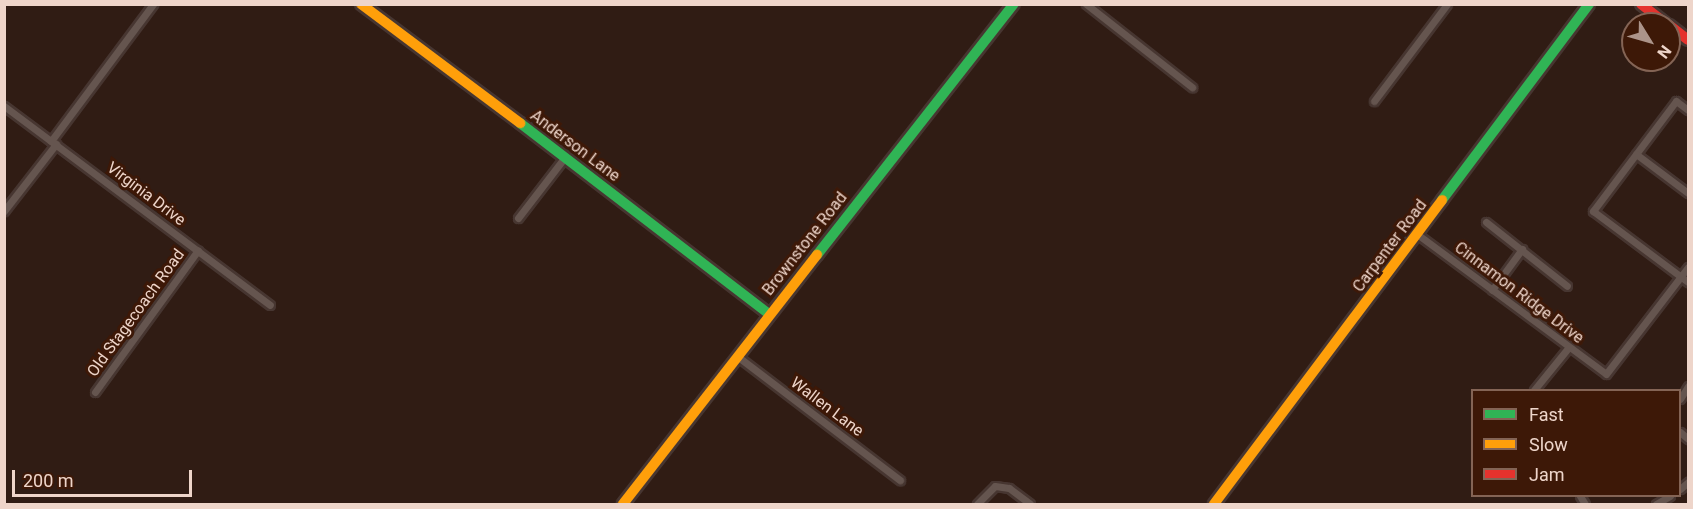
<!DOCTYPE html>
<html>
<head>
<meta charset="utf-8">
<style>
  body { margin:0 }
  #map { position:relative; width:1693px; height:509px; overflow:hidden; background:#301c14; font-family:Roboto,sans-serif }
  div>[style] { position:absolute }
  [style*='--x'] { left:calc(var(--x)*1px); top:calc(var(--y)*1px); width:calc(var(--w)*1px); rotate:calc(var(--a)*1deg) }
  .roads { filter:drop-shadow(2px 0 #473631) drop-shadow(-2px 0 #473631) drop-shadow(0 2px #473631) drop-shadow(0 -2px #473631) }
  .street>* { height:7px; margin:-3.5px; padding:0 3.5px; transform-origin:3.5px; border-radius:3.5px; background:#65554f }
  .fast>* { height:10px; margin:-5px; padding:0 5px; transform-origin:5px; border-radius:5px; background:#30b455 }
  .slow>* { height:10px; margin:-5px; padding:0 5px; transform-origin:5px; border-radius:5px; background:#ff9f0a }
  .jam>* { height:10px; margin:-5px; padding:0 5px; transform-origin:5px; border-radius:5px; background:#e5322d }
  span { translate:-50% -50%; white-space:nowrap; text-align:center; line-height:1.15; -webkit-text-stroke:6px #3d1807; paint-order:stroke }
  .street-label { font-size:16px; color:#eed5ca }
  .frame { position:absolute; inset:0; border:6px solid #eed5ca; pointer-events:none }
  .legend { position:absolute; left:1471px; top:389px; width:210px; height:108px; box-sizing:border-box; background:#3d1807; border:2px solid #846455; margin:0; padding:8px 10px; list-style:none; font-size:18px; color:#eed5ca }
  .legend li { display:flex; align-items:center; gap:12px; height:30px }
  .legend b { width:30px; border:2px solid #846455 }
  .north { position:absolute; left:1621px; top:12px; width:60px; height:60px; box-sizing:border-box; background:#3d1807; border:2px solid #846455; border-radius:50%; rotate:127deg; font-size:16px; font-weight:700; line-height:24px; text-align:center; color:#eed5ca }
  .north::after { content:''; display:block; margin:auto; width:21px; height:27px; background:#ac948a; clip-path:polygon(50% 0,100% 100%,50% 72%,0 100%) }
  .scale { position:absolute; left:12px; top:470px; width:180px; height:27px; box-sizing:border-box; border:3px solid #eed5ca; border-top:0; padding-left:8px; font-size:18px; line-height:21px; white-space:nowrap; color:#eed5ca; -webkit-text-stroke:4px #3d1807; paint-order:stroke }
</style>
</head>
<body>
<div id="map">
  <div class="roads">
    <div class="street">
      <div style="--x:1086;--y:4;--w:135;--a:38.1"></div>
      <div style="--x:1374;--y:101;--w:121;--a:-53"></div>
      <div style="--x:4;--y:106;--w:332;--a:36.8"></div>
      <div style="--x:1688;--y:110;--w:15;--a:-143"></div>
      <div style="--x:1676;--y:101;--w:138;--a:127"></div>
      <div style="--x:1593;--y:211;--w:119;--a:36.8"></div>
      <div style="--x:51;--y:141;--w:171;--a:-53.3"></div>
      <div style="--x:1636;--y:154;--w:65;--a:36.9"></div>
      <div style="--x:4;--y:211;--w:85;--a:-52.2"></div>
      <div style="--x:518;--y:218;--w:77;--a:-52.4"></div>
      <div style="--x:1486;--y:222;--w:103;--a:38.3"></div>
      <div style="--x:1417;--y:234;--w:235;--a:36.5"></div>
      <div style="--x:1606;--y:374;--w:135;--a:-52.5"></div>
      <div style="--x:1492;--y:290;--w:51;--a:-53.8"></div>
      <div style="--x:737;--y:356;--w:205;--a:37.3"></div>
      <div style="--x:1534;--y:390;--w:55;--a:-50.9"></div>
      <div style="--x:95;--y:392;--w:175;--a:-54"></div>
      <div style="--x:1680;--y:399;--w:15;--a:-58"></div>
      <div style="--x:1680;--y:432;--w:11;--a:41"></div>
      <div style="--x:1680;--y:489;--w:11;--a:-41"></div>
      <div style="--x:1580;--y:496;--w:9;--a:58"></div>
      <div style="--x:977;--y:504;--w:25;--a:-45"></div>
      <div style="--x:995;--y:486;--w:14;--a:8"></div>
      <div style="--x:1009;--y:488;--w:26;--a:37"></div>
      <div style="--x:1656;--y:504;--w:16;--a:-30"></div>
    </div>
    <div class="fast">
      <div style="--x:520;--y:123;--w:314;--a:37.5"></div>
      <div style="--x:1442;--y:200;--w:245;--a:-53.1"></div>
      <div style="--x:817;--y:255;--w:319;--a:-51.9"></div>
    </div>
    <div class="slow">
      <div style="--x:361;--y:4;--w:199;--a:36.8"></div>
      <div style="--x:623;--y:504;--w:316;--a:-52.1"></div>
      <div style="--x:1214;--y:504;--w:380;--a:-53.1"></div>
    </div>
    <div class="jam">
      <div style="--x:1641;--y:4;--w:33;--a:38"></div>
      <div style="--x:1669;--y:25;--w:24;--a:38"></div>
    </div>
  </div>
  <div class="street-label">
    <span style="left:575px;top:146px;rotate:37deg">Anderson Lane</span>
    <span style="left:146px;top:194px;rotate:37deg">Virginia Drive</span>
    <span style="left:805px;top:244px;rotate:-52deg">Brownstone Road</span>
    <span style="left:1390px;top:246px;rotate:-53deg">Carpenter Road</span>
    <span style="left:1519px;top:293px;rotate:37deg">Cinnamon Ridge Drive</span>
    <span style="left:136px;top:313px;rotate:-54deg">Old Stagecoach Road</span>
    <span style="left:827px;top:407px;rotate:37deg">Wallen Lane</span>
  </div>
  <div class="frame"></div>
  <ul class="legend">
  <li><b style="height:8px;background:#30b455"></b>Fast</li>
  <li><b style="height:8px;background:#ff9f0a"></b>Slow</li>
  <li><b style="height:8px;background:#e5322d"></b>Jam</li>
  </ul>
  <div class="north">N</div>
  <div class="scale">200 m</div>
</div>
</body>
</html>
